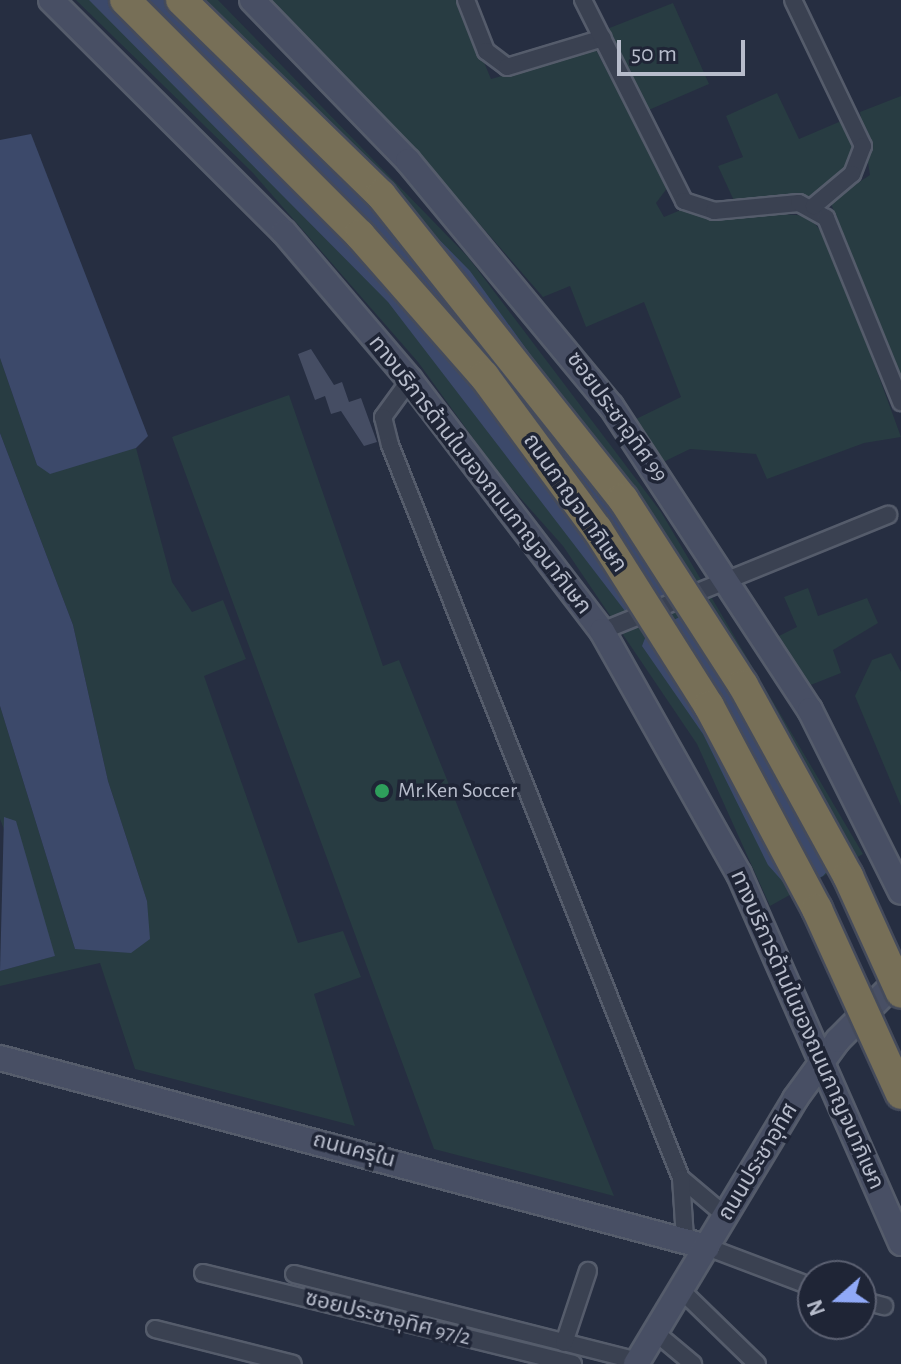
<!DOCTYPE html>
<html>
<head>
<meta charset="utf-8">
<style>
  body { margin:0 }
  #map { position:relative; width:901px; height:1364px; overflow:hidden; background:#262e41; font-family:"Alegreya Sans","Noto Sans Thai",sans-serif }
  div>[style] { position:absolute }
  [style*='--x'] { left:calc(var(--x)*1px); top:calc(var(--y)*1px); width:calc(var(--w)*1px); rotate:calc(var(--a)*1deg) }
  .green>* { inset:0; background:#283c42 }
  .water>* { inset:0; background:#3c496a }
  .building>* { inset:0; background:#454d63 }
  .roads { filter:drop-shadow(2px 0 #555c6b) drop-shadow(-2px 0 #555c6b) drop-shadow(0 2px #555c6b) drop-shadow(0 -2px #555c6b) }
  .street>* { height:16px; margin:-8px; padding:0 8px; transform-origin:8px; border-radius:8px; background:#3a4151 }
  .secondary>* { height:24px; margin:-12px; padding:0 12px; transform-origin:12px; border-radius:12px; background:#484f64 }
  .bridges { filter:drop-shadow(2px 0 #454b5b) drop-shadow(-2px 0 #454b5b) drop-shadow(0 2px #454b5b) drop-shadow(0 -2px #454b5b) }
  .highway-bridge>* { height:30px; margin:-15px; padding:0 15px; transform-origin:15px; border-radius:15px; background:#776f57 }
  .dots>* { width:22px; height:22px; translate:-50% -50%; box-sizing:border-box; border:4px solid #1f2536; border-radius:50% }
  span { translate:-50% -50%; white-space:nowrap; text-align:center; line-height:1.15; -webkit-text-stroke:7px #1f2536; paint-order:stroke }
  .street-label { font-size:22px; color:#b7bccb }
  .poi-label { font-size:22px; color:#b7bccb }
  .left { translate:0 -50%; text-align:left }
  .north { position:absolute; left:797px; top:1260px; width:80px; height:80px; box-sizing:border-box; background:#1f2536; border:2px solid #5c6172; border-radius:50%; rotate:250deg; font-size:22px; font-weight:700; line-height:32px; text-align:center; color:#b7bccb }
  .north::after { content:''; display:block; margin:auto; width:28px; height:36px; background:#90a9f8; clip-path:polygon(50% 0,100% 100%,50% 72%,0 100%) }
  .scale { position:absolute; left:617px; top:40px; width:128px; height:36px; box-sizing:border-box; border:4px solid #b7bccb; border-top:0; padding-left:10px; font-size:24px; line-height:28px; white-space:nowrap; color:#b7bccb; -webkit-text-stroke:6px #1f2536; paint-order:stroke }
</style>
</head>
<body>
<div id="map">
  <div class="green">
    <div style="clip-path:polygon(76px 0,218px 0,468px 257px,661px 512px,863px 854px,770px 906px,697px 744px,563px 546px,499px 474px,418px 362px,253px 173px)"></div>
    <div style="clip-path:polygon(261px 0,458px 0,491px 79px,596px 50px,668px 187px,656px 203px,664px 217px,688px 207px,809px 216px,830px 243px,901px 437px,864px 443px,767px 479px,756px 454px,690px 449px,657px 465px,632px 421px,681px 397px,644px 302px,586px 327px,570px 286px,543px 297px,423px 159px)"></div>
    <div style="clip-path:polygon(673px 3px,709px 84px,644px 112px,607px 29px)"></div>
    <div style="clip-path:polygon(777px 93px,799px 139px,846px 119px,855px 138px,850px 161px,815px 197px,736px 205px,718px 166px,743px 157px,726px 116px)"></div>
    <div style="clip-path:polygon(901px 96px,901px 381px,830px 201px,870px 175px,860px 112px)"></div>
    <div style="clip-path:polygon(0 358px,37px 465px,136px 448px,172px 582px,192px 612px,223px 600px,246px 659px,204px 676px,298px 943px,343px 931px,361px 977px,314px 994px,355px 1126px,135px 1069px,100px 963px,0 986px,0 971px,54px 956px,0 819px,0 706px,75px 949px,147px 901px,108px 781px,73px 625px,0 433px)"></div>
    <div style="clip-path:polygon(289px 395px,383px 666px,399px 660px,614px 1196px,434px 1149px,172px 437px)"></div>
    <div style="clip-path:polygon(808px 588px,818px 616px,867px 598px,878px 623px,833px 650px,841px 673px,808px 686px,775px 638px,797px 627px,784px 597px)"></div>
    <div style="clip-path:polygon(891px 653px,901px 672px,901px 806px,855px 696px,872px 660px)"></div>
  </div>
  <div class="water">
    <div style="clip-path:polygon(89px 0,204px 0,470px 271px,691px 577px,661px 602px,625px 611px,388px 302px)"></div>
    <div style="clip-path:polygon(31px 134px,148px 436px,136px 448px,50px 474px,37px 465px,0 358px,0 140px)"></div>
    <div style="clip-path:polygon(0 433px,73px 625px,108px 781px,147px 901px,150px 939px,131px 953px,75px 949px,0 706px)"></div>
    <div style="clip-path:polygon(704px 605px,847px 849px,823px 876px,792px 892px,768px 865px,703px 734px,642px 646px,647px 633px)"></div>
    <div style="clip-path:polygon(4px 817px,16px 821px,55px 956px,0 971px)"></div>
  </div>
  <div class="building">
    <div style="clip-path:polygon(311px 349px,334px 385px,342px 382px,349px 402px,361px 398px,377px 442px,364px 446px,341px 411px,331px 414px,325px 396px,315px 400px,298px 354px)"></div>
  </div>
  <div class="roads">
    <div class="street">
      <div style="--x:466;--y:0;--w:55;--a:68.6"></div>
      <div style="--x:486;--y:51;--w:26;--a:37"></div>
      <div style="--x:507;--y:67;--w:100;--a:-16.8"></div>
      <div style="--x:583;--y:0;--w:225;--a:63.3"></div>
      <div style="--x:684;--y:201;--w:32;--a:18"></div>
      <div style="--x:714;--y:211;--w:85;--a:-5.4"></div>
      <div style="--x:799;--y:203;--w:31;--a:29"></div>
      <div style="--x:826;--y:218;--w:199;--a:67.8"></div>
      <div style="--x:793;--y:0;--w:162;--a:64.4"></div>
      <div style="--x:863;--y:146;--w:30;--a:111"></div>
      <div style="--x:852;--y:174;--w:50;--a:139.9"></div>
      <div style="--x:410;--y:380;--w:46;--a:126.1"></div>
      <div style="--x:383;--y:417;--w:29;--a:76"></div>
      <div style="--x:390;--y:445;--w:789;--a:68.35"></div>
      <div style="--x:681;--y:1178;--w:59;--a:40.2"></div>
      <div style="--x:602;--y:631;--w:309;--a:-22.1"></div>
      <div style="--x:681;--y:1178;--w:61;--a:86.2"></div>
      <div style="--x:707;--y:1247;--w:113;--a:20.7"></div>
      <div style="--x:203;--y:1273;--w:381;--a:13.8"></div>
      <div style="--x:294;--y:1274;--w:355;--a:14.2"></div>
      <div style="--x:681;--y:1290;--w:106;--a:44.2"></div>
      <div style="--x:861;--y:1300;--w:24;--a:15"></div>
      <div style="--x:155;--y:1329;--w:142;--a:14.2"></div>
      <div style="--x:655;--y:1332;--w:50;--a:40.1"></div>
      <div style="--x:564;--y:1343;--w:76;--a:-71.6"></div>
    </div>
    <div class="secondary">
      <div style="--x:51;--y:0;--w:329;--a:44.9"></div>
      <div style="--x:284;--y:232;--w:194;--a:49.6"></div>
      <div style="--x:410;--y:380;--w:316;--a:52.6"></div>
      <div style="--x:602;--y:631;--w:279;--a:60.6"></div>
      <div style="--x:739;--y:874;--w:403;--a:66.3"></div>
      <div style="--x:252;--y:0;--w:224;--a:45.9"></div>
      <div style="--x:408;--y:161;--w:318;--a:50.4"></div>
      <div style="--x:611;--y:406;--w:363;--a:56.8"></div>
      <div style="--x:810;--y:710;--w:203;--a:63.4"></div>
      <div style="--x:0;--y:1058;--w:732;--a:14.97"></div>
      <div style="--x:636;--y:1364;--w:309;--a:-59"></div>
      <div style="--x:795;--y:1099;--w:73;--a:-53.9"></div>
      <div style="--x:838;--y:1040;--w:89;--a:-45"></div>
    </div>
  </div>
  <div class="bridges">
    <div class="highway-bridge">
      <div style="--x:125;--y:0;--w:332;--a:45"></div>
      <div style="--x:360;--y:235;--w:188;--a:48.7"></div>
      <div style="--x:484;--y:376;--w:190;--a:53.6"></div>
      <div style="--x:597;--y:529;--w:209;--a:57.7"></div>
      <div style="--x:709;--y:706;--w:230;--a:62"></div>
      <div style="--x:817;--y:909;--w:203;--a:65.6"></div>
      <div style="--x:181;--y:0;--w:279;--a:44.3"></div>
      <div style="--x:381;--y:195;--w:389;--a:51.5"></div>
      <div style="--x:623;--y:499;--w:221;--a:57.2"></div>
      <div style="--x:743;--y:685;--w:218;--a:61.2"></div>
      <div style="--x:848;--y:876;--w:128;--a:65.6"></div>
    </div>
  </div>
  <div class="dots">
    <div style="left:382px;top:791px;background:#2e9e5b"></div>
  </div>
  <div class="street-label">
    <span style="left:617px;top:417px;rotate:54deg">ซอยประชาอุทิศ 99</span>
    <span style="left:480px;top:475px;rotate:52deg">ทางบริการด้านในของถนนกาญจนาภิเษก</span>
    <span style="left:575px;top:503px;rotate:55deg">ถนนกาญจนาภิเษก</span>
    <span style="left:807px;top:1030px;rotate:66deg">ทางบริการด้านในของถนนกาญจนาภิเษก</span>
    <span style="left:354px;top:1150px;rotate:15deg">ถนนครุใน</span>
    <span style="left:758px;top:1162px;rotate:-59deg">ถนนประชาอุทิศ</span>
    <span style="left:388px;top:1318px;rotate:14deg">ซอยประชาอุทิศ 97/2</span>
  </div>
  <div class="poi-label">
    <span class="left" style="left:398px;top:791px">Mr.Ken Soccer</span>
  </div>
  <div class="north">N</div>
  <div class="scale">50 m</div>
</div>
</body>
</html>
